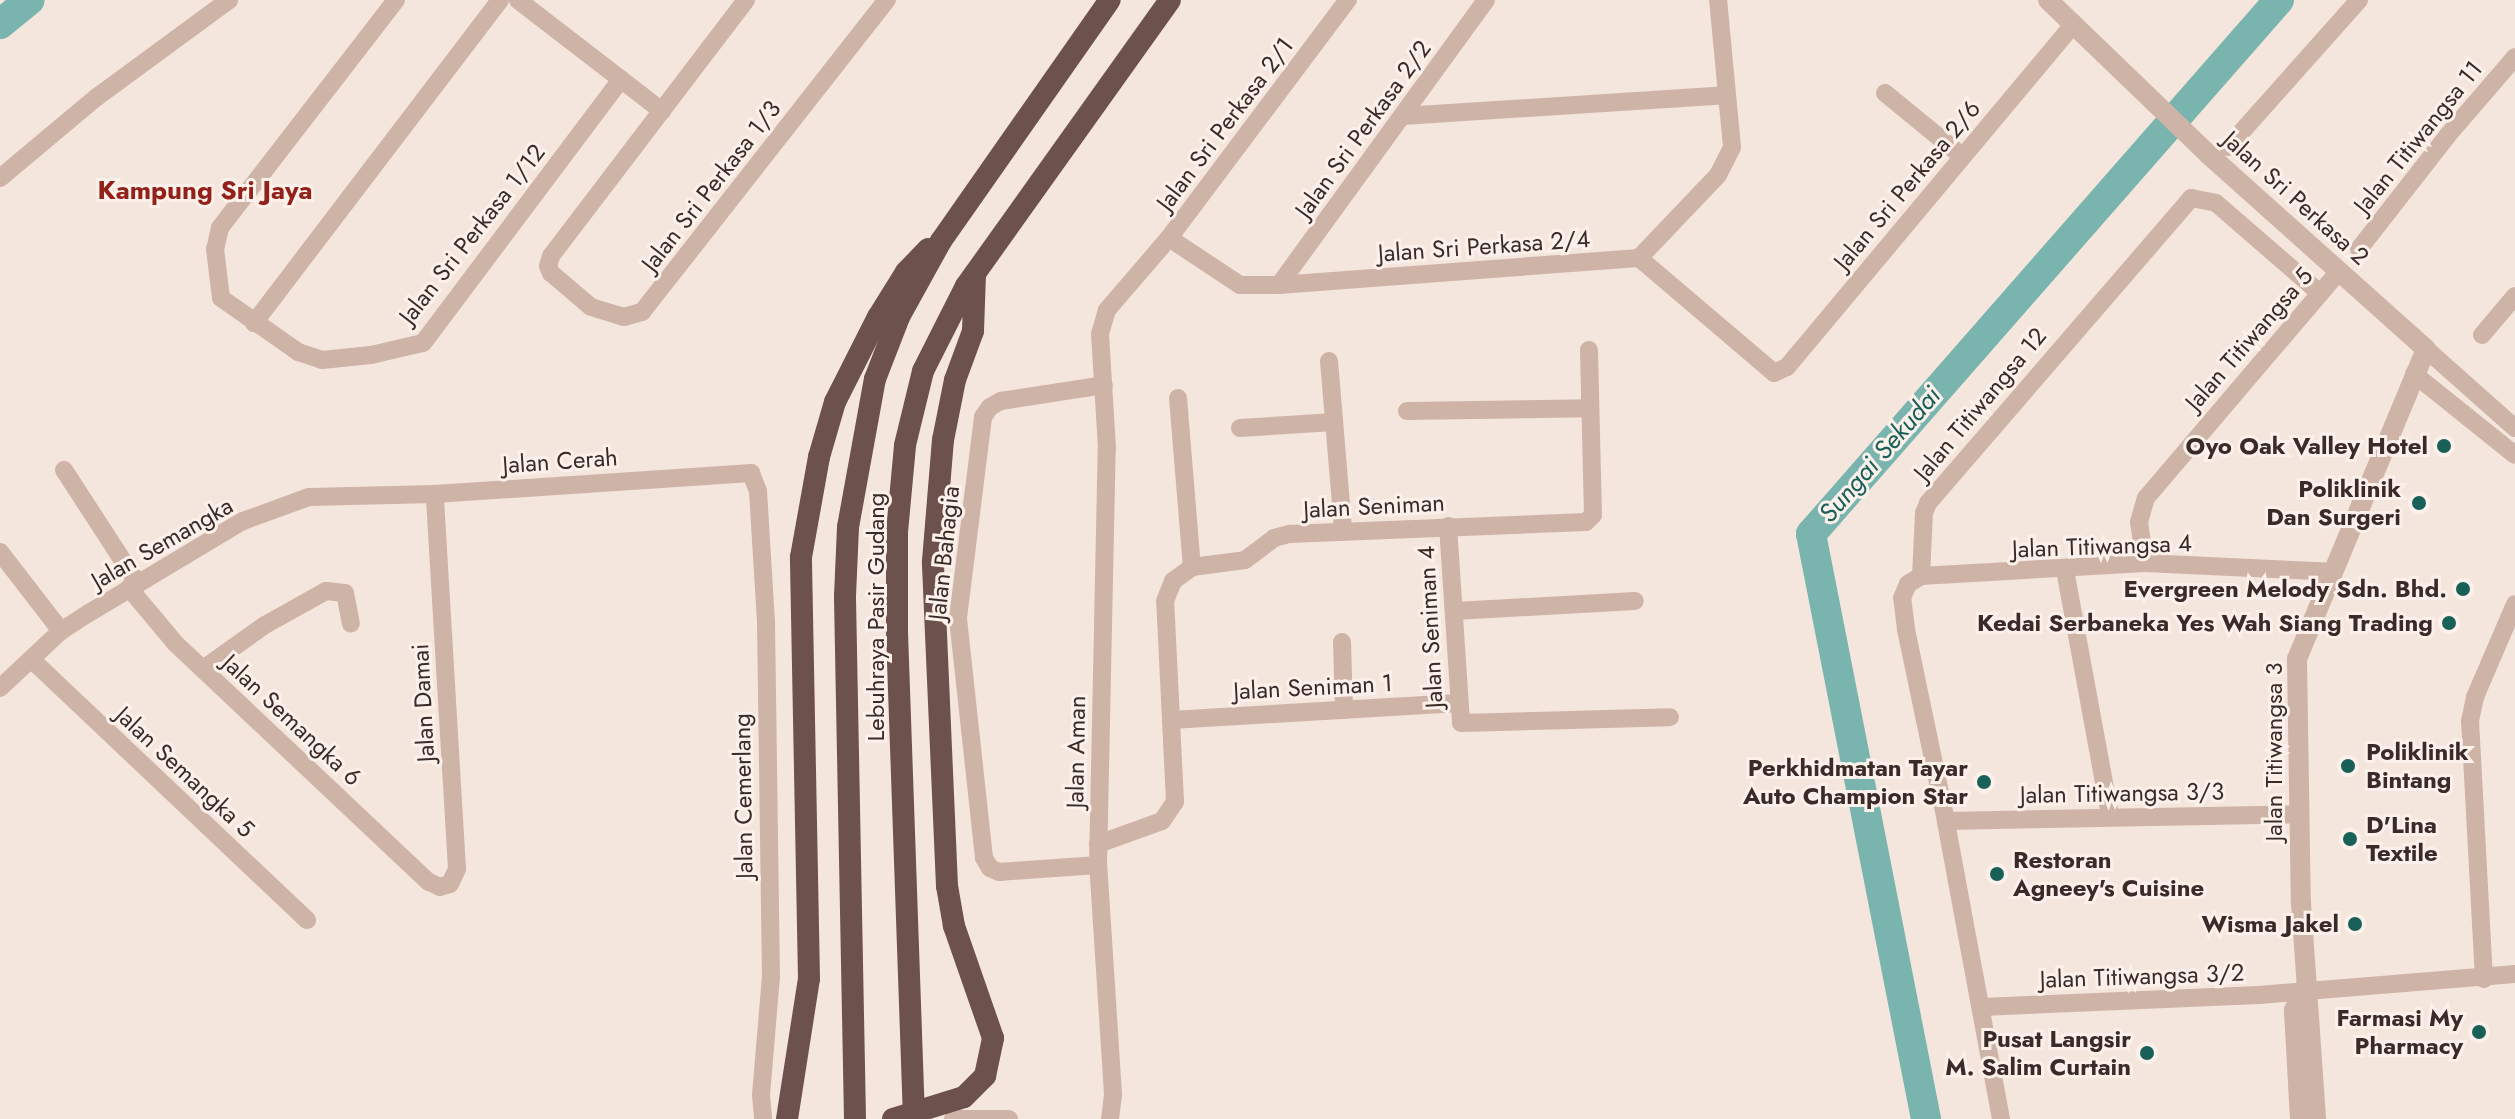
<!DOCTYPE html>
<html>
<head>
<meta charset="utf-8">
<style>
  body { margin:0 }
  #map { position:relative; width:2515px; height:1119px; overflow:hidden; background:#f5e6dd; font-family:Jost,sans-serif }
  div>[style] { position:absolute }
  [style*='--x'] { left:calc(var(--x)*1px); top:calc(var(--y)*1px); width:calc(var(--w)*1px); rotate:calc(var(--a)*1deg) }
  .river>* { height:30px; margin:-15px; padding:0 15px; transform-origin:15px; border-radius:15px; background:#79b5ae }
  .minor>* { height:18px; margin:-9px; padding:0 9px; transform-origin:9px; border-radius:9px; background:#ceb3a7 }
  .tertiary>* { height:20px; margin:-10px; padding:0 10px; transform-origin:10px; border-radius:10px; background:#ceb3a7 }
  .trunk>* { height:22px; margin:-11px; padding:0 11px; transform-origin:11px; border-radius:11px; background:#6d514c }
  .dots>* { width:22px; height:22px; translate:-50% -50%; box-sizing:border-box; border:4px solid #fcf1ea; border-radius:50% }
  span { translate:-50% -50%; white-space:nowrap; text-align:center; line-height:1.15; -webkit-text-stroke:6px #fcf1ea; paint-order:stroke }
  .street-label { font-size:24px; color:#3a2b28 }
  .poi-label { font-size:24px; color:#3a2b28; font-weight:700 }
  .right { translate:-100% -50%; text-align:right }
  .left { translate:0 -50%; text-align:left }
  .neighbourhood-label { font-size:26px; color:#922219; font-weight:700 }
  .water-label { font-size:26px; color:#196059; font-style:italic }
</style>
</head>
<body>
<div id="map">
  <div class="river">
    <div style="--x:0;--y:24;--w:38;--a:-39"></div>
    <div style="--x:1926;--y:1119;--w:596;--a:-101.12"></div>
    <div style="--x:1811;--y:534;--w:710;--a:-48.77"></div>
  </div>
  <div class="minor">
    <div style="--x:396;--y:0;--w:288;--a:127.7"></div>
    <div style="--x:220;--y:228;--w:22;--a:103"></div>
    <div style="--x:215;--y:249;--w:49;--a:83"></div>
    <div style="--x:221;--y:298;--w:94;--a:35"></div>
    <div style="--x:298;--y:352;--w:25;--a:18"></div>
    <div style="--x:322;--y:360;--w:49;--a:-5.8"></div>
    <div style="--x:371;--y:355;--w:53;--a:-13"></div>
    <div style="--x:423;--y:343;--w:330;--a:-53.1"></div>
    <div style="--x:518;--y:0;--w:182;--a:37.6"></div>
    <div style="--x:746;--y:0;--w:322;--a:127.3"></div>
    <div style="--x:551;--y:256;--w:10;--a:107"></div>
    <div style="--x:548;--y:266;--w:8;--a:67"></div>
    <div style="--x:551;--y:273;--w:52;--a:40.4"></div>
    <div style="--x:591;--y:307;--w:34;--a:17"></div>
    <div style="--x:624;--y:317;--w:19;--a:-16"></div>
    <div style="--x:642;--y:312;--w:397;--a:-51.9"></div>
    <div style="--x:1885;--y:93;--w:99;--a:39.3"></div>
    <div style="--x:1403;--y:116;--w:323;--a:-3.7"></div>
    <div style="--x:2228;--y:147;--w:197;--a:-48.3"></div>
    <div style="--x:0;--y:178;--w:126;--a:-39.9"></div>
    <div style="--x:97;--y:97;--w:164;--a:-36.3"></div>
    <div style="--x:1169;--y:238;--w:85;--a:33.5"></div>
    <div style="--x:1240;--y:285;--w:39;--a:0"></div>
    <div style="--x:1279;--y:285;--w:361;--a:-4.3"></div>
    <div style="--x:1639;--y:258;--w:177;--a:40.4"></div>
    <div style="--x:1774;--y:373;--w:14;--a:-25"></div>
    <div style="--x:1787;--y:367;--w:447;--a:-50.1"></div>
    <div style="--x:2359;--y:249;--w:145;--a:-52"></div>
    <div style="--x:2448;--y:135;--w:103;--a:-49.3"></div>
    <div style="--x:1639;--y:258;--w:115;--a:-46.4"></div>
    <div style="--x:1718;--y:175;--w:31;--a:-63"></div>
    <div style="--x:1732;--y:147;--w:148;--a:-95.4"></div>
    <div style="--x:1279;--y:285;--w:352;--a:-54"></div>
    <div style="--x:254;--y:323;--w:406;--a:-52.7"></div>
    <div style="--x:2482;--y:335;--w:51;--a:-49.8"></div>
    <div style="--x:2426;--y:349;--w:119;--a:41.6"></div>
    <div style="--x:1329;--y:361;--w:169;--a:85.2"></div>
    <div style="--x:2414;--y:374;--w:129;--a:38.7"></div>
    <div style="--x:1178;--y:398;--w:170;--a:85.3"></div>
    <div style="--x:1407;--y:411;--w:182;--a:-0.9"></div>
    <div style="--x:1240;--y:428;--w:94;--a:-3.7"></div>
    <div style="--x:64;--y:470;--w:136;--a:57"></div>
    <div style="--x:1448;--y:526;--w:197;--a:86.2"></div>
    <div style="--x:1461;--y:723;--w:209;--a:-1.6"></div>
    <div style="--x:0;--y:552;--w:100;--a:52.3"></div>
    <div style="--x:2145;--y:563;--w:41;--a:-98.3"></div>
    <div style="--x:2139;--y:522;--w:25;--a:-74"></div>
    <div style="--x:2146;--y:498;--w:298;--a:-49.6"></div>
    <div style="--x:2065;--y:570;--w:250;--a:79.6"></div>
    <div style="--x:1921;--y:576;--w:63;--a:-87.3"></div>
    <div style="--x:1924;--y:513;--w:11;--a:-68"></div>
    <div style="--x:1928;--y:503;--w:403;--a:-49.2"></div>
    <div style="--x:2191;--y:198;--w:25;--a:11"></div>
    <div style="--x:2216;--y:203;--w:138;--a:40.9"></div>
    <div style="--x:129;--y:588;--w:73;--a:50"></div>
    <div style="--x:176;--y:644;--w:347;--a:43.3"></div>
    <div style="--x:429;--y:882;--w:12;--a:24"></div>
    <div style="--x:440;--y:887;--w:10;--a:-17"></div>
    <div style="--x:450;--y:884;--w:17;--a:-65"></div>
    <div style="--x:457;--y:869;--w:376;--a:-93.4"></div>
    <div style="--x:1455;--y:611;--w:180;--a:-3.2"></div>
    <div style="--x:1342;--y:642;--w:68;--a:88.3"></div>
    <div style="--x:31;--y:659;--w:380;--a:43.4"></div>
    <div style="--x:203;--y:669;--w:76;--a:-35.4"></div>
    <div style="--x:265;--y:625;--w:70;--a:-29.1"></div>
    <div style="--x:326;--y:591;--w:19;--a:6"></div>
    <div style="--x:345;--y:593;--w:31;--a:79"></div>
    <div style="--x:0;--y:688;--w:83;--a:-43.1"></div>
    <div style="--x:61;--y:631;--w:33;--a:-33"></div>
    <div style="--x:89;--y:613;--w:179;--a:-30.9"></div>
    <div style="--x:243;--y:521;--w:70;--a:-20"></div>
    <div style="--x:309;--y:497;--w:126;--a:-1.4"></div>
    <div style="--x:435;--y:494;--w:317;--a:-3.8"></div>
    <div style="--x:751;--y:473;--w:19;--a:69"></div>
    <div style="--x:758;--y:491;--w:131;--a:86.5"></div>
    <div style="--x:766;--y:622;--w:354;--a:89.2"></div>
    <div style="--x:771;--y:976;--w:119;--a:94.8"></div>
    <div style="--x:761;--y:1095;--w:24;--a:85"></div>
    <div style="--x:1171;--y:720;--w:288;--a:-3.4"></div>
    <div style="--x:1946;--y:821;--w:353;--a:-1.1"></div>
    <div style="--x:1098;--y:844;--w:68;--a:-19.8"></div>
    <div style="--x:1162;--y:821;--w:23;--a:-56"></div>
    <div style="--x:1175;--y:802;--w:201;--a:-92.8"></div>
    <div style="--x:1165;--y:601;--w:22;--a:-68"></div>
    <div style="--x:1173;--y:581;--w:24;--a:-36"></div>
    <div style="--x:1192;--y:567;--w:53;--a:-7.5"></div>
    <div style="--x:1245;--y:560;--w:36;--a:-37"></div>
    <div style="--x:1274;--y:538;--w:16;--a:-15"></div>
    <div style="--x:1289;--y:534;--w:297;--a:-2.3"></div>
    <div style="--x:1586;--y:522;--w:10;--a:-45"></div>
    <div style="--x:1593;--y:515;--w:165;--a:-91.4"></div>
    <div style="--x:1098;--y:865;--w:99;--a:176"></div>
    <div style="--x:999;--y:872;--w:10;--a:-156"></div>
    <div style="--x:990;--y:868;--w:12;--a:-121"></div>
    <div style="--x:984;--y:858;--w:241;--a:-96.2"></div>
    <div style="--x:958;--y:618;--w:203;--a:-82.9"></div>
    <div style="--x:983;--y:417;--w:12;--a:-55"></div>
    <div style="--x:990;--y:407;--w:13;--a:-29"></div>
    <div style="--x:1001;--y:401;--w:104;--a:-8.8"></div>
    <div style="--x:2484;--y:979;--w:258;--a:-93.1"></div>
    <div style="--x:2470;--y:721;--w:25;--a:-78"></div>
    <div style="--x:2475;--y:697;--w:101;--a:-66.7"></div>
    <div style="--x:1982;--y:1007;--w:277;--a:-2.5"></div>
    <div style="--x:2259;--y:995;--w:257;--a:-4.7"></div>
    <div style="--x:953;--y:1119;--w:56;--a:0"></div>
    <div style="--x:1110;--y:1119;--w:25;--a:-83"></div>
    <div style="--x:1113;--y:1094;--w:229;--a:-93.7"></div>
    <div style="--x:1098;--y:865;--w:417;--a:-88.8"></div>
    <div style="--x:1107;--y:448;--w:114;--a:-93.5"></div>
    <div style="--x:1100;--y:334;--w:25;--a:-74"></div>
    <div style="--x:1107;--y:310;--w:95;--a:-49.3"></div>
    <div style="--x:1169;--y:238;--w:298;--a:-53.1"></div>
    <div style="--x:2001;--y:1119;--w:303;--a:-100.5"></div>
    <div style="--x:1946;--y:821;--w:196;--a:-101.8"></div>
    <div style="--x:1906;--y:629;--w:31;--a:-97"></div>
    <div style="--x:1902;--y:598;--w:15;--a:-67"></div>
    <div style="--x:1908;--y:584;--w:15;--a:-32"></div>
    <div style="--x:1921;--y:576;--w:224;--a:-3.3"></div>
    <div style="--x:2145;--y:563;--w:188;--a:2.7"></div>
  </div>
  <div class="tertiary">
    <div style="--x:2048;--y:0;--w:223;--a:43.9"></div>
    <div style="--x:2209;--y:155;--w:291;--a:41.8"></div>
    <div style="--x:2426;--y:349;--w:336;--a:112.6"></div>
    <div style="--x:2297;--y:659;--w:244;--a:89.1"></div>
    <div style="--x:2301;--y:903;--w:217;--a:86"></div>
    <div style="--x:2300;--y:1119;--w:109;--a:-93.2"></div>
    <div style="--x:2294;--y:1010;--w:24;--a:-62"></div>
  </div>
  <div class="trunk">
    <div style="--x:787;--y:1119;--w:142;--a:-81.1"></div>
    <div style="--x:809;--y:979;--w:422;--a:-91.1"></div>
    <div style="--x:801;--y:557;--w:102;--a:-79.8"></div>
    <div style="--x:819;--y:457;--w:57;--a:-73.8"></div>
    <div style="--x:835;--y:402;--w:95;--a:-63.2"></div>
    <div style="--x:878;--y:317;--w:53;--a:-58.1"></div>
    <div style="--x:906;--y:272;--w:32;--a:-46"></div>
    <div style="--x:855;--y:1119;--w:523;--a:-91.1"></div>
    <div style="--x:845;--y:596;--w:69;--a:-87.5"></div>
    <div style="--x:848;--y:527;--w:150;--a:-79.7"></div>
    <div style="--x:875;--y:379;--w:66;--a:-68.8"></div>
    <div style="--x:899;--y:317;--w:87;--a:-61.1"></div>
    <div style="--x:941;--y:241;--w:294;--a:-55"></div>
    <div style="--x:893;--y:1119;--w:74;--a:-17.2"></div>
    <div style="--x:964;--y:1097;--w:30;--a:-45"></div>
    <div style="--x:985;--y:1076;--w:39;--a:-78"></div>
    <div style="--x:993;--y:1038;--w:119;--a:-109.2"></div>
    <div style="--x:954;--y:926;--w:41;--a:-99.9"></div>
    <div style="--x:947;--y:886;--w:325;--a:-92.5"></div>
    <div style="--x:933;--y:561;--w:121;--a:-85.3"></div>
    <div style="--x:943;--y:440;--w:61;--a:-78.7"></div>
    <div style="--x:955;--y:380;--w:52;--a:-69.8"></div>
    <div style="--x:973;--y:331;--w:57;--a:-88"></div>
    <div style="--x:914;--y:1119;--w:491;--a:-92"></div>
    <div style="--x:897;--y:628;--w:96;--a:-90"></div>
    <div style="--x:897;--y:532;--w:87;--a:-84.7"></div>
    <div style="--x:905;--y:445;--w:76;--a:-76.3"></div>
    <div style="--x:923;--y:371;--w:95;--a:-63.2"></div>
    <div style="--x:966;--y:286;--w:351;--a:-54.5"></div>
  </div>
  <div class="dots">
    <div style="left:2444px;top:446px;background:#196059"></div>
    <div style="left:2419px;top:503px;background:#196059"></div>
    <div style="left:2463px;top:589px;background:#196059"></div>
    <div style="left:2449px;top:623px;background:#196059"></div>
    <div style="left:2348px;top:766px;background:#196059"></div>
    <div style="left:1984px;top:782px;background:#196059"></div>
    <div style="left:2350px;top:839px;background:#196059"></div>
    <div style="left:1997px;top:874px;background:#196059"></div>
    <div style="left:2355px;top:924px;background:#196059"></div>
    <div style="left:2479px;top:1032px;background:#196059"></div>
    <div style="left:2147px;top:1053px;background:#196059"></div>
  </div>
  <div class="street-label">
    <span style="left:1225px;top:124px;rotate:-53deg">Jalan Sri Perkasa 2/1</span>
    <span style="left:1363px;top:129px;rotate:-54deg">Jalan Sri Perkasa 2/2</span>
    <span style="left:2418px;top:137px;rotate:-51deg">Jalan Titiwangsa 11</span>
    <span style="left:1907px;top:185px;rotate:-50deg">Jalan Sri Perkasa 2/6</span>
    <span style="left:711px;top:186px;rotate:-52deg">Jalan Sri Perkasa 1/3</span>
    <span style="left:2296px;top:198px;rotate:42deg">Jalan Sri Perkasa 2</span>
    <span style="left:472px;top:234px;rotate:-52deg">Jalan Sri Perkasa 1/12</span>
    <span style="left:1484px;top:246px;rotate:-4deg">Jalan Sri Perkasa 2/4</span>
    <span style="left:2249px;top:339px;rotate:-49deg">Jalan Titiwangsa 5</span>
    <span style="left:1980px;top:404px;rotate:-50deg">Jalan Titiwangsa 12</span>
    <span style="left:560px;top:461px;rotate:-4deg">Jalan Cerah</span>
    <span style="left:1374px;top:506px;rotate:-3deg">Jalan Seniman</span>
    <span style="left:162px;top:543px;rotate:-30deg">Jalan Semangka</span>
    <span style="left:2102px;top:546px;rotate:-2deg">Jalan Titiwangsa 4</span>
    <span style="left:944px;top:553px;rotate:-84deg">Jalan Bahagia</span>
    <span style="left:876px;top:617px;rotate:-90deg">Lebuhraya Pasir Gudang</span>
    <span style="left:1430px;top:627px;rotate:-93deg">Jalan Seniman 4</span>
    <span style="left:1313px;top:687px;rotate:-3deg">Jalan Seniman 1</span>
    <span style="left:423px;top:703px;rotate:-93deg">Jalan Damai</span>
    <span style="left:292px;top:720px;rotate:43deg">Jalan Semangka 6</span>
    <span style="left:1076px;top:752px;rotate:-89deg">Jalan Aman</span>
    <span style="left:2274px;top:752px;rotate:-90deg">Jalan Titiwangsa 3</span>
    <span style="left:185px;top:772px;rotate:43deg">Jalan Semangka 5</span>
    <span style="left:2122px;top:793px;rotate:-1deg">Jalan Titiwangsa 3/3</span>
    <span style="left:743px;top:796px;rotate:-91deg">Jalan Cemerlang</span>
    <span style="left:2142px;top:976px;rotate:-2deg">Jalan Titiwangsa 3/2</span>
  </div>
  <div class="poi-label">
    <span class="right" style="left:2428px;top:446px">Oyo Oak Valley Hotel</span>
    <span class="right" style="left:2401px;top:503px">Poliklinik<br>Dan Surgeri</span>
    <span class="right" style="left:2447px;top:589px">Evergreen Melody Sdn. Bhd.</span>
    <span class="right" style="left:2433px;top:623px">Kedai Serbaneka Yes Wah Siang Trading</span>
    <span class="left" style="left:2366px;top:766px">Poliklinik<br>Bintang</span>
    <span class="right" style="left:1968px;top:782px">Perkhidmatan Tayar<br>Auto Champion Star</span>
    <span class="left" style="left:2366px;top:839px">D'Lina<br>Textile</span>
    <span class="left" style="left:2013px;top:874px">Restoran<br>Agneey's Cuisine</span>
    <span class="right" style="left:2339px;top:924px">Wisma Jakel</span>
    <span class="right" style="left:2463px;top:1032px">Farmasi My<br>Pharmacy</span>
    <span class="right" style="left:2131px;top:1053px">Pusat Langsir<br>M. Salim Curtain</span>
  </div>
  <div class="neighbourhood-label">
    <span style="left:205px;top:191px">Kampung Sri Jaya</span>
  </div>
  <div class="water-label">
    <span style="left:1880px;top:455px;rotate:-49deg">Sungai Sekudai</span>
  </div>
</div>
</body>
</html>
